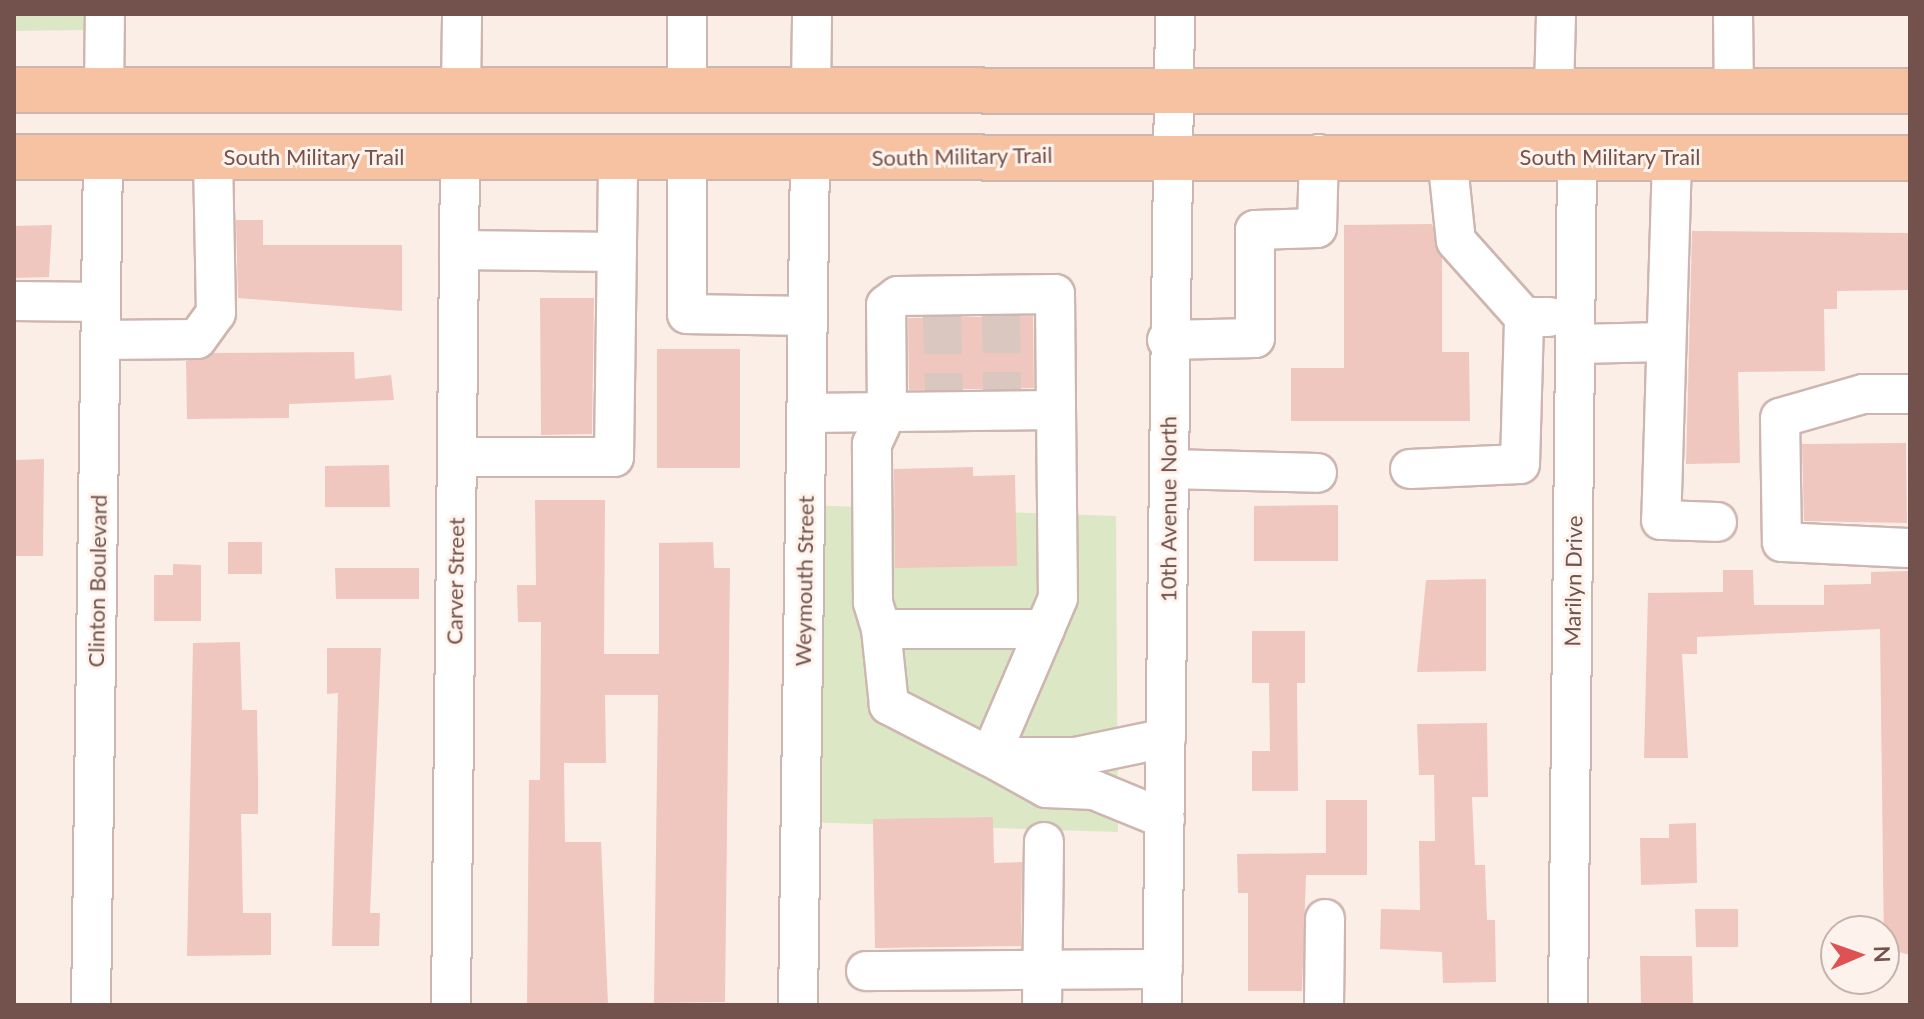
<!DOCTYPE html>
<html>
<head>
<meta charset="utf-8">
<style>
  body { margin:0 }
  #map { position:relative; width:1924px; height:1019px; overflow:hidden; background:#fbeee6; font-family:Lato,sans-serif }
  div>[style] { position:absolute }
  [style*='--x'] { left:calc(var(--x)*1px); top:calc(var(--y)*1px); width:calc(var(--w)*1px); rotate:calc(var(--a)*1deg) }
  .green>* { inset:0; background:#dce8c5 }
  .building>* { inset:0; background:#efc7bf }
  .minor-tunnel>* { height:38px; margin-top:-19px; transform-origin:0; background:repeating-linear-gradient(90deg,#d9c7c0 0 38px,transparent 0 57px) }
  .roads { filter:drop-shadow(2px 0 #ceb6b0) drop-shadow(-2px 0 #ceb6b0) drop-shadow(0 2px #ceb6b0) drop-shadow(0 -2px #ceb6b0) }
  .minor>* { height:38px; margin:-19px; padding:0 19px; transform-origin:19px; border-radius:19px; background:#fff }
  .major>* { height:44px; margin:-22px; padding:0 22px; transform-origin:22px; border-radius:22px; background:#f6c2a2 }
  span { translate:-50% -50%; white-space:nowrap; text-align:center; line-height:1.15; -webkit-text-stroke:6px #fef3ec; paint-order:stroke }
  .street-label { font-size:22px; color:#73514c }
  .frame { position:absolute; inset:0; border:16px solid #73514c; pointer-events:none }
  .north { position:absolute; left:1820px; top:915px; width:80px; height:80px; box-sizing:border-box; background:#fef3ec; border:2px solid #c6b2ac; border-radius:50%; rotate:88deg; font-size:22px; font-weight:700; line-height:32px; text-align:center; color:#73514c }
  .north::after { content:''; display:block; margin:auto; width:28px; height:36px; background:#de5254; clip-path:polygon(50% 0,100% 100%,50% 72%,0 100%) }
</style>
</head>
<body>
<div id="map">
  <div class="green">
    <div style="clip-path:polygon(14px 14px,87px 14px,87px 30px,14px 31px)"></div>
    <div style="clip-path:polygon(805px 505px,1116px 516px,1118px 832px,801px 822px)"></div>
  </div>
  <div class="building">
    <div style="clip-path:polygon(236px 220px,263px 220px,263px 245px,402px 245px,402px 311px,238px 298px)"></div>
    <div style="clip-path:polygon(1432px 224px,1442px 258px,1442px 352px,1469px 352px,1470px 421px,1291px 421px,1291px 368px,1344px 368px,1344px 225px)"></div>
    <div style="clip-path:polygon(52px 225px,49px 277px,14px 278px,14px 226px)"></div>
    <div style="clip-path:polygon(1692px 231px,1908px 233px,1908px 290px,1837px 291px,1837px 309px,1824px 309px,1825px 371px,1738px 372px,1740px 463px,1686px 464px)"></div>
    <div style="clip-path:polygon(540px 298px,594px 298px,592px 434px,541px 435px)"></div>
    <div style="clip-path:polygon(1033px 316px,1034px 388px,909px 390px,908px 318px)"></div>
    <div style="clip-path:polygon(657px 349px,740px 349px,740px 468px,657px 468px)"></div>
    <div style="clip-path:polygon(354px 352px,355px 379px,391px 375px,394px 400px,289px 404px,289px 418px,187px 419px,186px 361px,214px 353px)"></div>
    <div style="clip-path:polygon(1906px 443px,1907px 523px,1804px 521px,1802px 444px)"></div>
    <div style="clip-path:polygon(44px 459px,43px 556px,14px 556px,14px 460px)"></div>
    <div style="clip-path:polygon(389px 465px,390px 507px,325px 507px,325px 466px)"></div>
    <div style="clip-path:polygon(973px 467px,973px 476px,1015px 475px,1017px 566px,895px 568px,894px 469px)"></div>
    <div style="clip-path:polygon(535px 500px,605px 500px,604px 654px,659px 654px,659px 543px,713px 542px,714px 568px,730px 568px,725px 1002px,654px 1003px,658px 695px,605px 695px,606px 763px,564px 763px,565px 842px,601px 842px,608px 1005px,527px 1005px,529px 780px,540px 780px,541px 622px,518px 622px,517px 585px,536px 585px)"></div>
    <div style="clip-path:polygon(1338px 505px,1338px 561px,1254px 561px,1254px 506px)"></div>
    <div style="clip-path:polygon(228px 542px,262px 542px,262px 574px,228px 574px)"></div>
    <div style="clip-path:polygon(173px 564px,201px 565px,201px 621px,154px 621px,154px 575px,173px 575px)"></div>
    <div style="clip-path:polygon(335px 568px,419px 568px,419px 599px,336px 599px)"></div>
    <div style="clip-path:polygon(1723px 570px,1753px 570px,1754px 605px,1824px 605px,1824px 585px,1871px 584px,1871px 572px,1910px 571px,1910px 955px,1884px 948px,1880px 629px,1697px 637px,1697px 654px,1682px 654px,1688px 758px,1644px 758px,1648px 593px,1723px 592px)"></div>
    <div style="clip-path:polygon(1486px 579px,1486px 671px,1417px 672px,1426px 580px)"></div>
    <div style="clip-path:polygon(1252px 631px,1305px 631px,1305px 683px,1297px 683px,1298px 791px,1252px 791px,1252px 751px,1270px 751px,1269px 683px,1252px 683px)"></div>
    <div style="clip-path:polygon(240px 642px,242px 710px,257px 710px,258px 776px,258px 814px,241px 814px,243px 913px,271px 913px,271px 955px,187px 956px,193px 643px)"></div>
    <div style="clip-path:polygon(327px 648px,381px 648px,370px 913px,380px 913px,379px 946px,332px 946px,338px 693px,327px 694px)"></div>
    <div style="clip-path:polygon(1487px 723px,1488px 797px,1472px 797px,1475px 865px,1485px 865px,1487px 920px,1495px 920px,1496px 982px,1443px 983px,1442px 952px,1380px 949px,1381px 909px,1420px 910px,1419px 841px,1435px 841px,1434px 775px,1419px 775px,1417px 724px)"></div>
    <div style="clip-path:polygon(1326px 800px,1367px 800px,1367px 875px,1306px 875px,1302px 991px,1248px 991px,1248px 893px,1238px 893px,1237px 854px,1326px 853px)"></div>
    <div style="clip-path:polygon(993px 817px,994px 863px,1022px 862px,1021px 946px,875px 948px,873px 819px)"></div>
    <div style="clip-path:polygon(1696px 823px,1697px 883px,1641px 885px,1640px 838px,1669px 838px,1669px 824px)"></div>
    <div style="clip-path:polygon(1695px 909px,1738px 909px,1738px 947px,1696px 947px)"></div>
    <div style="clip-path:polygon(1640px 956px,1692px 956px,1693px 1005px,1641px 1005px)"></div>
  </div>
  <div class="minor-tunnel">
    <div style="--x:1001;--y:315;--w:77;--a:89.3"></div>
    <div style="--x:942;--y:316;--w:75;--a:88.5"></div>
  </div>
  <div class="roads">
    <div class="minor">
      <div style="--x:687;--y:14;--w:77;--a:90"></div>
      <div style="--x:1733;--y:14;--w:77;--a:89.3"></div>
      <div style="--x:461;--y:90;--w:76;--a:-89.2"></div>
      <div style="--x:811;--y:90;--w:76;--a:-89.2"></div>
      <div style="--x:104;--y:91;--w:77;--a:-89.3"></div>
      <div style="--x:1554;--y:91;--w:77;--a:-88.5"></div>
      <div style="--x:1447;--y:156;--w:85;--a:84"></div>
      <div style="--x:1456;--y:241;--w:102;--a:48.2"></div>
      <div style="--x:1524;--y:317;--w:25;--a:0"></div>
      <div style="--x:687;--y:157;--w:157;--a:90"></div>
      <div style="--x:687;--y:314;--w:121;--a:0.9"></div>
      <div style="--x:1672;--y:158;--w:362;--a:91.7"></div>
      <div style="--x:1661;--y:520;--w:56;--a:2"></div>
      <div style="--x:459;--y:250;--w:158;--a:0.7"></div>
      <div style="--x:14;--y:301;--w:87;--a:0.7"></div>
      <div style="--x:101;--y:340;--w:96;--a:-0.6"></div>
      <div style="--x:197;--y:339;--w:32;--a:-54"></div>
      <div style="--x:216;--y:313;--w:156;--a:-91.1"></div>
      <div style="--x:1167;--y:340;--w:88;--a:-1.3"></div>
      <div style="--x:1255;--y:338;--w:108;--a:-90"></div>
      <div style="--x:1255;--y:230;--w:62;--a:-1.8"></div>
      <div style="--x:1317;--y:228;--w:74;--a:-88.5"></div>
      <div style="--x:1576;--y:344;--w:90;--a:-1.3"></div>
      <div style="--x:1910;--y:394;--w:47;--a:180"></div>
      <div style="--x:1863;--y:394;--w:86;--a:163.9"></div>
      <div style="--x:1780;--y:418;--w:124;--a:89.1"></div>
      <div style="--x:1782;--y:542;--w:128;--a:2.7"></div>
      <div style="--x:807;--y:413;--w:249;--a:-0.7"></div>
      <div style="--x:1056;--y:410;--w:188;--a:89.4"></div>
      <div style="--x:1058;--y:598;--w:34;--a:113"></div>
      <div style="--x:1045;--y:629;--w:139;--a:113.3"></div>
      <div style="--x:990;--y:757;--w:114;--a:-152.8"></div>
      <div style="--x:889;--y:705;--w:76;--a:-96"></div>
      <div style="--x:881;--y:629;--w:164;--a:0"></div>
      <div style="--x:457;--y:457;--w:157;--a:0"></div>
      <div style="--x:614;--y:457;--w:300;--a:-89.2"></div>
      <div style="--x:1169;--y:469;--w:148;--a:1.5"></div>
      <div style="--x:1410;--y:469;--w:110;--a:-2.6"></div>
      <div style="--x:1520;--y:464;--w:147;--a:-88.4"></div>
      <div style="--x:881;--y:629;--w:28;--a:-107"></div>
      <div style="--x:873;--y:602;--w:158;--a:-90.4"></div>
      <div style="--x:872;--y:444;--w:35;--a:-65"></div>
      <div style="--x:887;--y:412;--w:107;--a:-90.5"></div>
      <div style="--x:886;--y:305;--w:15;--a:-37"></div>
      <div style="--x:898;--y:296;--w:157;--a:-0.7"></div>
      <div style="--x:1055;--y:294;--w:116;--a:89.5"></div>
      <div style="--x:1165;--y:819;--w:77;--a:-157.8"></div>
      <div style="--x:1094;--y:790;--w:48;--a:-177.6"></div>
      <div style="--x:1046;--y:788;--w:64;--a:-151"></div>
      <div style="--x:990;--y:757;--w:85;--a:0"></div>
      <div style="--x:1075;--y:757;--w:93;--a:-11.8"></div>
      <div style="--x:866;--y:971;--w:297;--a:-0.4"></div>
      <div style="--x:91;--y:1005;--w:848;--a:-89.19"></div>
      <div style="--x:451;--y:1005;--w:848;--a:-89.39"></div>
      <div style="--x:798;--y:1005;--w:848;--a:-89.19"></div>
      <div style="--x:1042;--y:1005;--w:163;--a:-89.3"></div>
      <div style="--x:1162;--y:1005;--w:991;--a:-89.25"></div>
      <div style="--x:1324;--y:1005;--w:86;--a:-89.3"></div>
      <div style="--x:1568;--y:1005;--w:847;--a:-89.39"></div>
    </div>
    <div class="major">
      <div style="--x:14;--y:90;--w:1896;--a:0.03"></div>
      <div style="--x:14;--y:157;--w:1896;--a:0.03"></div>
    </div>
  </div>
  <div class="street-label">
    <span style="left:962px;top:156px;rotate:-1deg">South Military Trail</span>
    <span style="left:314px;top:157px">South Military Trail</span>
    <span style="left:1610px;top:157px">South Military Trail</span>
    <span style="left:1168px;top:509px;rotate:-90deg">10th Avenue North</span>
    <span style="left:97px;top:581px;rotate:-89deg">Clinton Boulevard</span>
    <span style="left:455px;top:581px;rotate:-89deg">Carver Street</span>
    <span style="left:804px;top:581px;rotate:-89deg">Weymouth Street</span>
    <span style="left:1573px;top:581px;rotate:-89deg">Marilyn Drive</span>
  </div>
  <div class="frame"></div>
  <div class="north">N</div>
</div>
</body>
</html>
